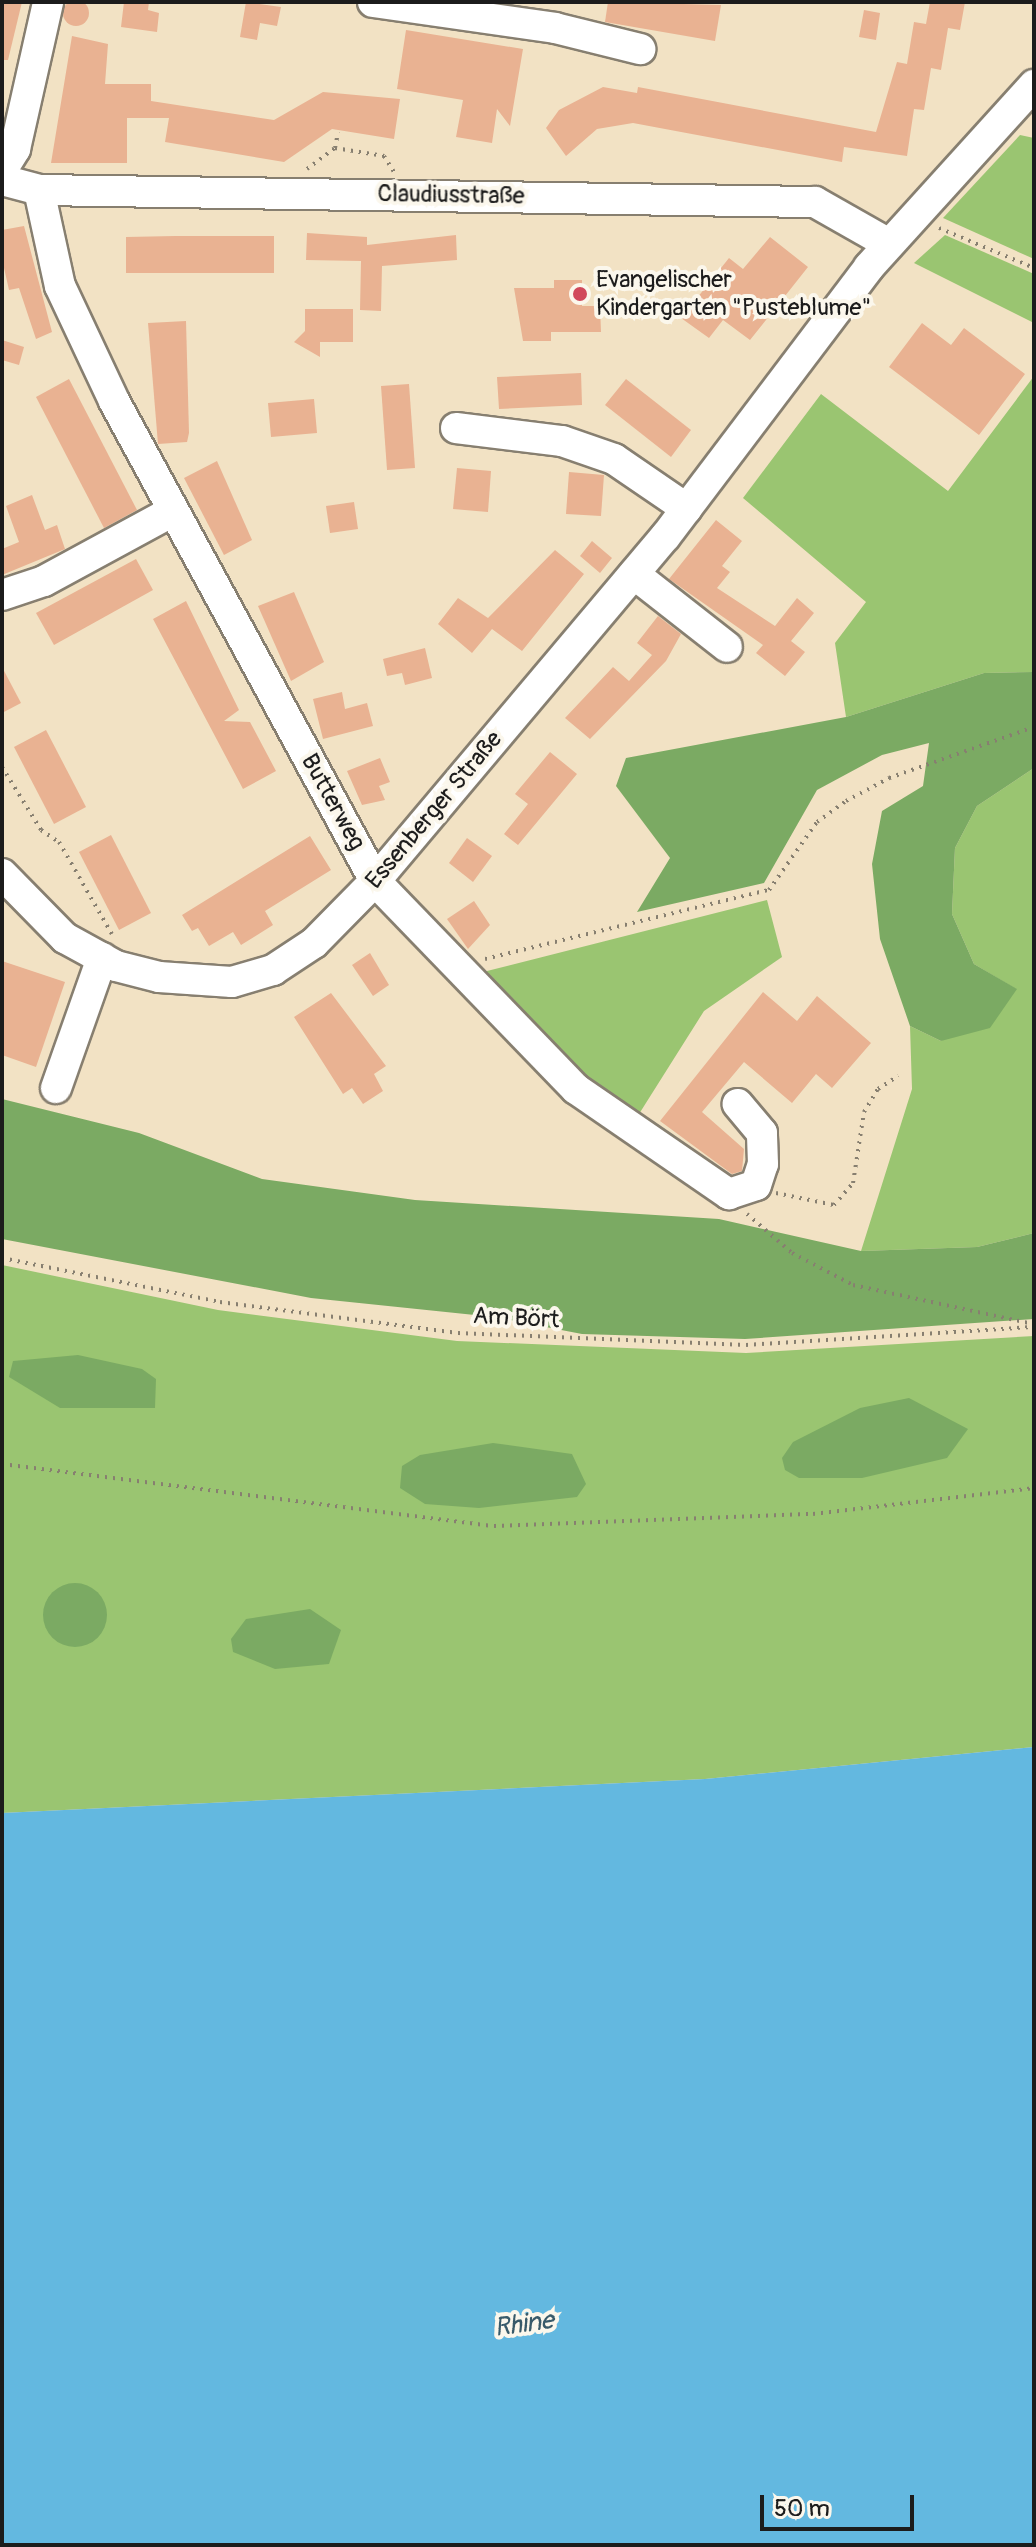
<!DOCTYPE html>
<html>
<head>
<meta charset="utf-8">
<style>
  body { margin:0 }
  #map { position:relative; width:1036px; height:2547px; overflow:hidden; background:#f2e2c4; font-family:Pangolin,sans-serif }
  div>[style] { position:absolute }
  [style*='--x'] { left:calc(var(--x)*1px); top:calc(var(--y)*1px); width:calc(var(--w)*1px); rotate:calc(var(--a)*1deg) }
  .green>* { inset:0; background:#9ac571 }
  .forest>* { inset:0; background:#7baa63 }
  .round { border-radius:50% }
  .water>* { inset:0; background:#63b8e0 }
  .building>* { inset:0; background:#e9b292 }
  .path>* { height:4px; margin-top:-2px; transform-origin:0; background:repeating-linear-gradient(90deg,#877f70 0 2px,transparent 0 8px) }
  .roads { filter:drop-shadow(2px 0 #877f70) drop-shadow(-2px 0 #877f70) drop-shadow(0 2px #877f70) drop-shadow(0 -2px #877f70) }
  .minor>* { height:30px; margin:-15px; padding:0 15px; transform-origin:15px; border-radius:15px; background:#fff }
  .dots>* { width:22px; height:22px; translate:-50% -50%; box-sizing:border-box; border:4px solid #fbf7ec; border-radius:50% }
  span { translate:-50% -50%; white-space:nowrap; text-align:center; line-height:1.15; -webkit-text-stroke:8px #fbf7ec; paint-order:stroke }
  .street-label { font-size:24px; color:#1c1c1c }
  .poi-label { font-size:24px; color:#1c1c1c }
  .left { translate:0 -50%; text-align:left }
  .water-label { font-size:26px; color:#385a6a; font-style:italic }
  .frame { position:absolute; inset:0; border:4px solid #1c1c1c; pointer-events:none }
  .scale { position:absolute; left:760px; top:2495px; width:154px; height:36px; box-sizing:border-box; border:4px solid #1c1c1c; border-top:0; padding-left:10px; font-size:24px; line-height:28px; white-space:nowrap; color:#1c1c1c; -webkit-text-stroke:6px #fbf7ec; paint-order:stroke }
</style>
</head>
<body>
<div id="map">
  <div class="green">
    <div style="clip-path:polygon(1020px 135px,1034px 138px,1034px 259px,943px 218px)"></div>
    <div style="clip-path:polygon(945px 235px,1034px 274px,1034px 323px,914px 263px)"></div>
    <div style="clip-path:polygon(1034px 376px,1034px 672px,984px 673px,846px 717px,835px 643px,866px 602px,743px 498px,821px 394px,948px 491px)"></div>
    <div style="clip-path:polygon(1034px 768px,1034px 1233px,977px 1247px,861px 1251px,912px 1089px,910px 1026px,941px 1041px,1016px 989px,974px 964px,952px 914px,955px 848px,977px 806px)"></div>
    <div style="clip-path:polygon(767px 900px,782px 957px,704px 1011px,639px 1114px,582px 1081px,475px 974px)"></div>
    <div style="clip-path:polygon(2px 1265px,218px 1310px,457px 1341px,746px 1353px,1034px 1336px,1034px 1747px,705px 1779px,2px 1813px)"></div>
  </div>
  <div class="forest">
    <div style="clip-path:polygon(1034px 672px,1034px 768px,977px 806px,955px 848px,952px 914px,974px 964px,1017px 989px,990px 1028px,941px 1041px,910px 1026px,880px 939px,872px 864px,882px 811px,923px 786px,929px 743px,882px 755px,817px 790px,764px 883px,637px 912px,670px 858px,616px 786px,626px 758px,846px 717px,984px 673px)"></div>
    <div style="clip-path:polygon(2px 1099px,139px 1133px,262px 1179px,415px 1200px,719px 1219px,861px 1251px,977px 1247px,1034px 1233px,1034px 1319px,745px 1339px,582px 1334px,494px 1317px,311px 1298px,2px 1239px)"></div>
    <div style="clip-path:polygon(78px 1355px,142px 1369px,156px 1379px,155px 1408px,60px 1408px,9px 1377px,13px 1361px)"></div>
    <div style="clip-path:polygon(909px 1398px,968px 1429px,947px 1458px,862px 1478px,799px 1478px,785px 1470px,782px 1458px,793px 1442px,860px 1408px)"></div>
    <div style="clip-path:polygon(493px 1443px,572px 1454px,586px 1484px,577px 1497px,479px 1508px,425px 1504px,400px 1488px,402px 1466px,420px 1455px)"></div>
    <div class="round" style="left:43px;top:1583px;width:64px;height:64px"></div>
    <div style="clip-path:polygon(310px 1609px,341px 1630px,329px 1664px,275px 1669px,233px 1652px,231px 1639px,246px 1619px)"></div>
  </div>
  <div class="water">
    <div style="clip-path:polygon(1034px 1747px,1034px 2545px,2px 2545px,2px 1813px,705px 1779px)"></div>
  </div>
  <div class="building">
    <div class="round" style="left:63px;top:0;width:26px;height:26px"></div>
    <div style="clip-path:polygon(2px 2px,22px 2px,8px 60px,2px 60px)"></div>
    <div style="clip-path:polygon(124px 2px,149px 2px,148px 10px,159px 13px,157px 32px,121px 27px)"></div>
    <div style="clip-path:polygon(246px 2px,281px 7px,277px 26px,260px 23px,257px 40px,240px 37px)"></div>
    <div style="clip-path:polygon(608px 2px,721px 5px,715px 41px,605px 22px)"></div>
    <div style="clip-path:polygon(930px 2px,965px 2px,960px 30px,948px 28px,941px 70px,931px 68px,924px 110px,914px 109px,907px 156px,844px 147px,842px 162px,633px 123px,597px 129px,566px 156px,546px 128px,559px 110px,603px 87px,637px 93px,638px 87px,876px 132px,897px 62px,907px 64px,914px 22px,926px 24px)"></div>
    <div style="clip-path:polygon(864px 10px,880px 13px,876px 40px,859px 37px)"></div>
    <div style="clip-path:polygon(406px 30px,523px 49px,510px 126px,497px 109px,492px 143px,456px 137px,463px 100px,397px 89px)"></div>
    <div style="clip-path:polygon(72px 36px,108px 44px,105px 84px,151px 84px,151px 101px,274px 120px,323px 92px,400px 99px,394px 139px,332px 129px,284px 162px,165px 142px,169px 118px,127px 118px,127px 163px,51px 163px)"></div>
    <div style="clip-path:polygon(24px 226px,52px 332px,36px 339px,19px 288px,9px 290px,2px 259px,2px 230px)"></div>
    <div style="clip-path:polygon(307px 233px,367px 237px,367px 245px,456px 235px,457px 260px,382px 266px,381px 311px,360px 310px,361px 261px,306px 260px)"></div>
    <div style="clip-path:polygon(175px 236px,274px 236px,274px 273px,126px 273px,126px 237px)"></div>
    <div style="clip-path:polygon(770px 237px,808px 267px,750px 340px,723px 320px,709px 338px,681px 318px,729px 258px,743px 269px)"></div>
    <div style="clip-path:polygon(554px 280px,582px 280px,582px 306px,600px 306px,601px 332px,551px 332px,551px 341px,523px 341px,514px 288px,554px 288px)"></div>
    <div style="clip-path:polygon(305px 309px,353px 309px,353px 342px,320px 342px,320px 357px,294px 342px,305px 331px)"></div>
    <div style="clip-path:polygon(186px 321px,189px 433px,187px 442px,158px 444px,148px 323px)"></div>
    <div style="clip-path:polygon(922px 323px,951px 345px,964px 328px,1025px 374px,979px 435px,889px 367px)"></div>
    <div style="clip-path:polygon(2px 340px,24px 347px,19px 365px,2px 360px)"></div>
    <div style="clip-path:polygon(581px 373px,582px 405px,499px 409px,497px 377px)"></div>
    <div style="clip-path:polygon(69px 379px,137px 510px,104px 528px,36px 397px)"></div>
    <div style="clip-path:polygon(626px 379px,691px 430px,671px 457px,605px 405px)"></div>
    <div style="clip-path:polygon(409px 384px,415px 468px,387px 470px,381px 386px)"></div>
    <div style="clip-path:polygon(314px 399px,317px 433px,271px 437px,268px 403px)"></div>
    <div style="clip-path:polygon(217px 461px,252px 540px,224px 555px,184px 478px)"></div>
    <div style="clip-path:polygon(457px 468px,491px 471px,488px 512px,453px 509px)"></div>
    <div style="clip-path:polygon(569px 472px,604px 475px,601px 516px,566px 514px)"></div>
    <div style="clip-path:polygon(32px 495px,45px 530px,57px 525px,65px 549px,2px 575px,2px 549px,19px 542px,6px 506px)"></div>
    <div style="clip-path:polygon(354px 502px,358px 529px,330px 533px,326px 506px)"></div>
    <div style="clip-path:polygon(716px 520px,742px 541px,722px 566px,730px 572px,717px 588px,775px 626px,797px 598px,814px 613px,791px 641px,805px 652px,785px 676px,756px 653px,763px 645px,669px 579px)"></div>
    <div style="clip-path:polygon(592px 541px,612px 558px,600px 573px,580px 556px)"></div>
    <div style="clip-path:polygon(555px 550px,584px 574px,522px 651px,492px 629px,472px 653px,438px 624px,458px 598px,488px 618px)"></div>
    <div style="clip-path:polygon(136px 559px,153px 590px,54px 645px,36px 613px)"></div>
    <div style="clip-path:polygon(294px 592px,324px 662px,291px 681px,258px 606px)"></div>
    <div style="clip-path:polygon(186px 601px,239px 710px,224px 721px,250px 722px,276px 771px,243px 789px,153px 619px)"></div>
    <div style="clip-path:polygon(658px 616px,681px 634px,666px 661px,590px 739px,565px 718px,613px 667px,629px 681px,652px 655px,637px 643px)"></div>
    <div style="clip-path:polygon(425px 648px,432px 678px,405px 685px,402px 673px,387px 676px,383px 659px)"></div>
    <div style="clip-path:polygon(2px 667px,21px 703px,2px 713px)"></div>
    <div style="clip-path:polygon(342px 692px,345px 709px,367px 703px,373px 726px,323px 739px,313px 699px)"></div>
    <div style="clip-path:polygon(46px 730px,86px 807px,54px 824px,14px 747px)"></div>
    <div style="clip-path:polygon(550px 752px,577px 774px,518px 845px,504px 834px,528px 804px,515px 794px)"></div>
    <div style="clip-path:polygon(380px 758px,390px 782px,379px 786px,385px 800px,362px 805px,347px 771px)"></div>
    <div style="clip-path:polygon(111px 835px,151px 913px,119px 930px,79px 852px)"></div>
    <div style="clip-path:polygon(310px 836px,331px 870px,265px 911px,273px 925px,241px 945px,233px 932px,209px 946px,198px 928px,192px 931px,182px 915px)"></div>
    <div style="clip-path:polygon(467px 838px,492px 856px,473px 882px,449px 863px)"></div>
    <div style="clip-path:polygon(474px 901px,490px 925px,468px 949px,447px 919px)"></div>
    <div style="clip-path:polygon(370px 953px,389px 985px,373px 996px,352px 965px)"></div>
    <div style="clip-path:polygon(2px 961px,65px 982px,36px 1067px,2px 1055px)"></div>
    <div style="clip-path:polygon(763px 992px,797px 1021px,817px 996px,871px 1043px,832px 1088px,816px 1074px,792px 1103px,744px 1062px,702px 1112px,744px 1149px,742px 1171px,732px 1174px,660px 1121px)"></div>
    <div style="clip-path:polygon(331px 993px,386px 1066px,374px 1074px,383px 1091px,363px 1104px,352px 1088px,343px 1094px,294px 1017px)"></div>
  </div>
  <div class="path">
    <div style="--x:335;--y:148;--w:16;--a:-79"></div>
    <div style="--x:307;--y:169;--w:35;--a:-37"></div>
    <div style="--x:335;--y:148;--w:50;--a:9.3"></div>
    <div style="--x:384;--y:156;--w:19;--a:58"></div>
    <div style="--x:939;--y:228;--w:103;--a:22.8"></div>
    <div style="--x:2;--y:767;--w:74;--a:58.2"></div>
    <div style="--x:41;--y:830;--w:22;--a:34"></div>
    <div style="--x:59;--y:842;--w:106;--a:60.1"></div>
    <div style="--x:485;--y:959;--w:292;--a:-13.7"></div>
    <div style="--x:769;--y:890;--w:83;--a:-54.8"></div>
    <div style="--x:817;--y:822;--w:36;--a:-36"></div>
    <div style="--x:846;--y:801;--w:49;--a:-28.1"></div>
    <div style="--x:889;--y:778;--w:154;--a:-19.4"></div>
    <div style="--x:776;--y:1193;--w:59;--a:11.7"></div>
    <div style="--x:834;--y:1205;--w:29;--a:-49"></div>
    <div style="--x:853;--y:1183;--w:72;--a:-81.2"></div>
    <div style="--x:864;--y:1112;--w:27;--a:-59"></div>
    <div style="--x:878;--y:1089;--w:24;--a:-33"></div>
    <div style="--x:747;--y:1214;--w:60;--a:40.9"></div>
    <div style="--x:792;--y:1253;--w:69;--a:27.7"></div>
    <div style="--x:853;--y:1285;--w:185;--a:12.2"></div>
    <div style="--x:2;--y:1258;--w:222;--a:11.4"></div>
    <div style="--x:220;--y:1302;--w:240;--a:7.4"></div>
    <div style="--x:458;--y:1333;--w:288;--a:2.4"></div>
    <div style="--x:746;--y:1345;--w:289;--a:-3.6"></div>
    <div style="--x:2;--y:1464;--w:496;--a:7.2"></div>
    <div style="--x:494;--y:1526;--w:319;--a:-2.2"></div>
    <div style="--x:813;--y:1514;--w:223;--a:-6.7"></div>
  </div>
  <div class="roads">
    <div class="minor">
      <div style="--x:373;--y:2;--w:184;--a:8.1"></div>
      <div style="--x:555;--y:28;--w:88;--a:13.9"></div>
      <div style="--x:2;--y:170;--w:25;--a:-58"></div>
      <div style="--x:15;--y:149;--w:151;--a:-77.3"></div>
      <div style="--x:2;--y:180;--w:38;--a:15"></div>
      <div style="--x:39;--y:190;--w:776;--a:0.89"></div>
      <div style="--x:815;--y:202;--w:85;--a:29.6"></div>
      <div style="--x:39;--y:190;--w:98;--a:77.7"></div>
      <div style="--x:60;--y:286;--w:127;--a:64.8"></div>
      <div style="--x:114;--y:401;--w:546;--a:61.46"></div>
      <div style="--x:375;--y:881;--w:289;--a:46"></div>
      <div style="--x:576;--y:1089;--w:186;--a:34.5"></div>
      <div style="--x:729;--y:1194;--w:28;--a:-18"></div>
      <div style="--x:756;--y:1185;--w:22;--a:-72"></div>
      <div style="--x:763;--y:1164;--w:31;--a:-92"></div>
      <div style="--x:762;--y:1133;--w:38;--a:-130"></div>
      <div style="--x:456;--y:428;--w:107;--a:7"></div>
      <div style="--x:562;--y:441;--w:55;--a:19.1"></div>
      <div style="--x:614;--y:459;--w:88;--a:34.4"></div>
      <div style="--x:634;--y:574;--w:118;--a:38.1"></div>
      <div style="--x:2;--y:595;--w:44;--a:-18.4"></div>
      <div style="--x:44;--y:581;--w:142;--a:-28.5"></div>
      <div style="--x:2;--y:874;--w:90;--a:45.5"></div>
      <div style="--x:65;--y:938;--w:58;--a:28.8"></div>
      <div style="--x:116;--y:966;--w:44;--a:14.3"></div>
      <div style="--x:159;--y:977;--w:73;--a:3.9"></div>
      <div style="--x:232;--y:982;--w:43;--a:-16.3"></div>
      <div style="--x:273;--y:970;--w:49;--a:-33.4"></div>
      <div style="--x:314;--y:943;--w:87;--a:-45.5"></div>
      <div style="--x:375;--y:881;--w:450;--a:-49.9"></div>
      <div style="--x:665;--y:537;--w:338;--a:-52.9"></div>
      <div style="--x:869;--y:267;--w:246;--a:-47.8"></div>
      <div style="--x:56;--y:1088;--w:138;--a:-70.5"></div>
    </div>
  </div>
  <div class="dots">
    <div style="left:580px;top:294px;background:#d1495b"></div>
  </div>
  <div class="street-label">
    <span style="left:451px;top:195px;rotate:1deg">Claudiusstraße</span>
    <span style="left:333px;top:802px;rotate:61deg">Butterweg</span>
    <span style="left:434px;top:810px;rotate:-50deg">Essenberger Straße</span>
    <span style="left:516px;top:1318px;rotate:3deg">Am Bört</span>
  </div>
  <div class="poi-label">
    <span class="left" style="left:596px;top:294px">Evangelischer<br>Kindergarten "Pusteblume"</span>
  </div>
  <div class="water-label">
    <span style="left:524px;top:2325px;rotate:-8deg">Rhine</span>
  </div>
  <div class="frame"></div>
  <div class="scale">50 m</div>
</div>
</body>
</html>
